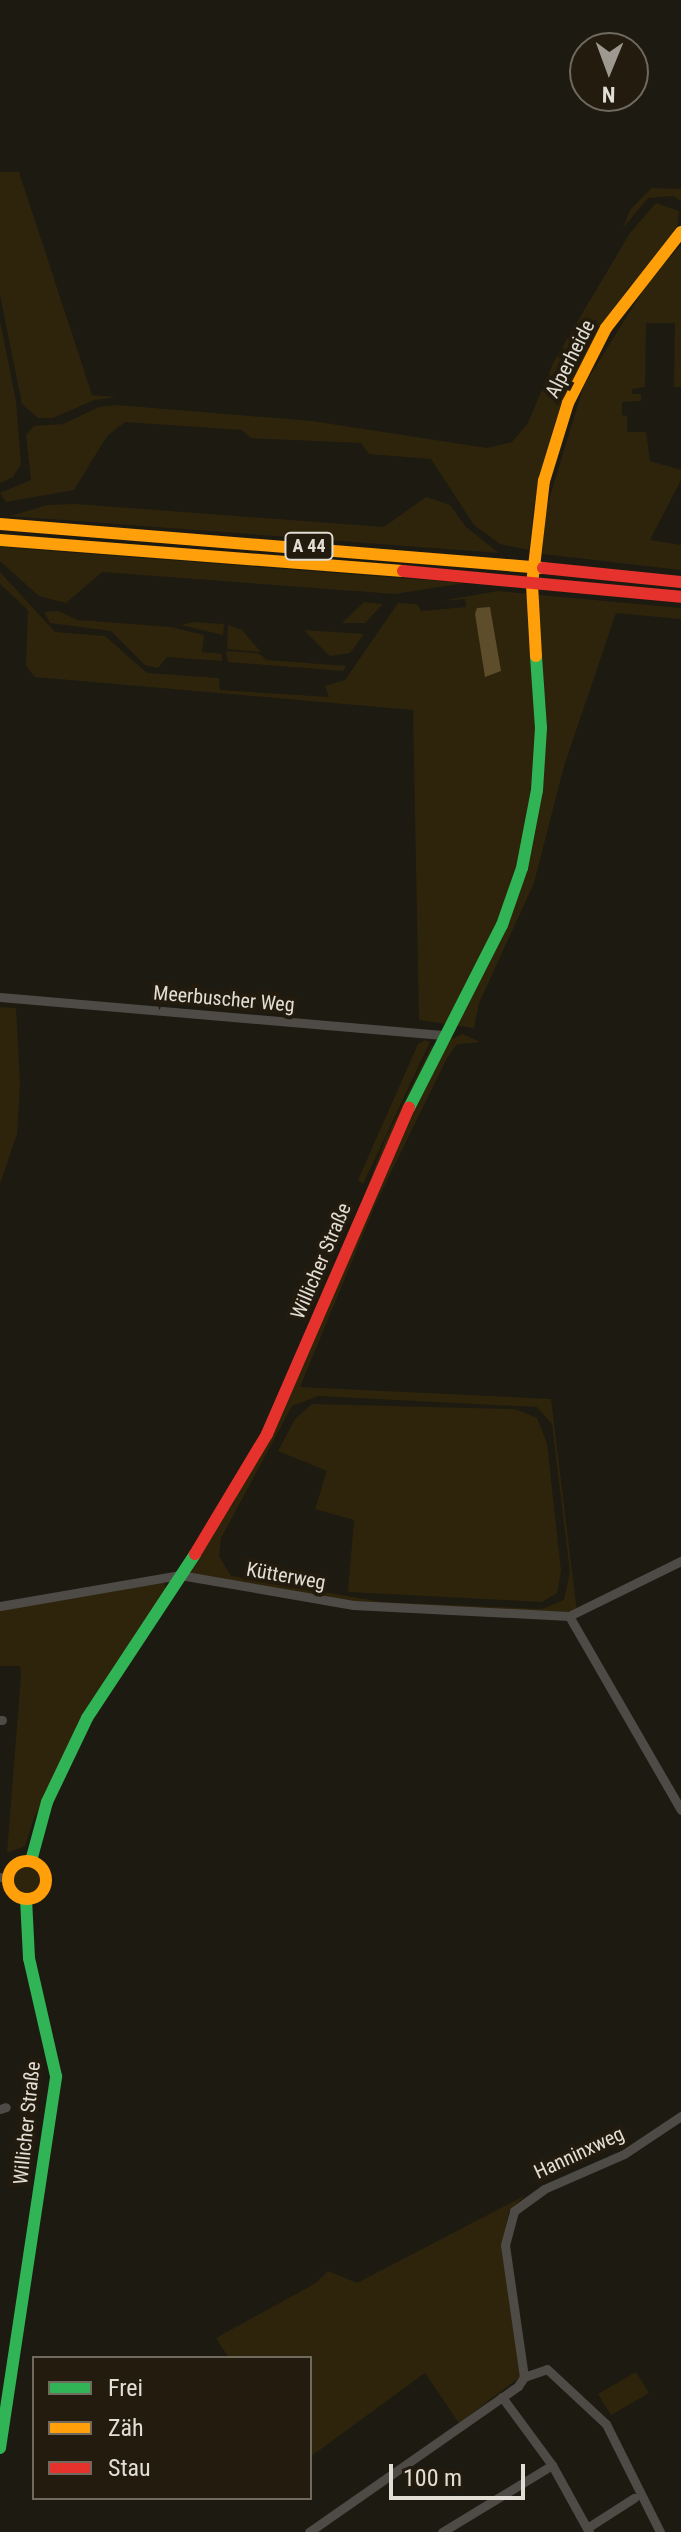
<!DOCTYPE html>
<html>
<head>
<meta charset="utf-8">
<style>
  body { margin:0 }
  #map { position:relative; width:681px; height:2532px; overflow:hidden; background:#1d1a12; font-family:"Roboto Condensed",sans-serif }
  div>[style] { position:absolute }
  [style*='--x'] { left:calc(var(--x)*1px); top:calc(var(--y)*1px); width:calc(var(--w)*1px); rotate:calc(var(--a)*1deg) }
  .green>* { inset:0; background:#2d240b }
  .round { border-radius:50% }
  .water>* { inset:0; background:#5e4d2a }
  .street>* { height:9px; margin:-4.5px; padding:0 4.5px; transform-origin:4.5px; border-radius:4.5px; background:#4e4b46 }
  .fast>* { height:12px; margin:-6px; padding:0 6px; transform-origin:6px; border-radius:6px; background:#30b455 }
  .slow>* { height:12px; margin:-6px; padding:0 6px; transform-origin:6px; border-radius:6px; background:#ff9f0a }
  .slow>.ring { margin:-6px; padding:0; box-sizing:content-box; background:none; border:12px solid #ff9f0a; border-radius:50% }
  .jam>* { height:12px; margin:-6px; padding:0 6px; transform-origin:6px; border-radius:6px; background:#e5322d }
  span { translate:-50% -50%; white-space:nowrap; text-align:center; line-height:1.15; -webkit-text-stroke:8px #221b0e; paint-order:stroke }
  .shield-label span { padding:2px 6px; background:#221b0e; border:2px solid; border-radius:6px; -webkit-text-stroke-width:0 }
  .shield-label { font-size:18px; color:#e2ded5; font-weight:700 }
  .street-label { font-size:20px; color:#e2ded5 }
  .legend { position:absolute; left:32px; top:2356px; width:280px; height:144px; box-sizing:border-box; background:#221b0e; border:2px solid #6f695e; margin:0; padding:10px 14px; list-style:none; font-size:24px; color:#e2ded5 }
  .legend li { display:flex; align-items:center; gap:16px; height:40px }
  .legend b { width:40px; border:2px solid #6f695e }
  .north { position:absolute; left:569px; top:32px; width:80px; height:80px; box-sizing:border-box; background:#221b0e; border:2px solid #6f695e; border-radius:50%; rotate:181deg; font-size:22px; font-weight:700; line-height:32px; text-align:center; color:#e2ded5 }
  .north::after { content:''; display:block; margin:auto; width:28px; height:36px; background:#9d9991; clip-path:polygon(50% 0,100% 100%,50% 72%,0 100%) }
  .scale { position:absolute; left:389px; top:2464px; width:136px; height:36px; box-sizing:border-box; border:4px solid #e2ded5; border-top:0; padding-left:10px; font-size:24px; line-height:28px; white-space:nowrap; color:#e2ded5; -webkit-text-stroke:6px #221b0e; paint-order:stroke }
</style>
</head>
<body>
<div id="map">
  <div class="green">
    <div style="clip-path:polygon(0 172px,19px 172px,92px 395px,117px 397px,94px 400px,53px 418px,38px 418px,22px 404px,0 295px)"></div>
    <div style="clip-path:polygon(652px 188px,681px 189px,681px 201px,673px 196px,648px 198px,623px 228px,630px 210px)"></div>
    <div style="clip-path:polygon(656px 203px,679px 211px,677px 232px,627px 290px,575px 376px,556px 421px,534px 505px,529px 550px,500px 544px,474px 525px,431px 459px,369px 454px,361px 443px,251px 438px,242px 430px,125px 422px,107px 436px,74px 490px,6px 502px,0 493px,31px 480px,26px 435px,34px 426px,63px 424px,99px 407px,117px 405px,312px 421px,487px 448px,512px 442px,528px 423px,554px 361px,630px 233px)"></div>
    <div style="clip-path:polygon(681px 245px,681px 387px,674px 387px,675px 323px,646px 323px,645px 387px,632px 389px,632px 394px,641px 394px,641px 401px,622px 402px,622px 415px,627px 416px,627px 432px,646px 432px,650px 461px,681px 470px,681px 480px,650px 540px,681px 545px,681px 570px,542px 554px,546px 509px,584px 385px,651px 278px)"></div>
    <div style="clip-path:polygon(0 321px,16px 401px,21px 464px,13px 477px,0 483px)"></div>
    <div style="clip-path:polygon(426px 497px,450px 505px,466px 527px,499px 553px,10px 516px,48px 505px,76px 504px,384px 527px)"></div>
    <div style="clip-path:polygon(0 547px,465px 583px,395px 594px,102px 572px,66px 603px,39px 596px,0 561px)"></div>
    <div style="clip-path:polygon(0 572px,55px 632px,105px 636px,147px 673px,219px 678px,220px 690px,329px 697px,325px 686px,345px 680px,398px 603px,417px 604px,421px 611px,466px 607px,465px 599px,441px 601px,498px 591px,681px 608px,681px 619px,616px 613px,564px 766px,534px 883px,479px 1003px,474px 1028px,419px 1020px,413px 710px,35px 677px,26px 666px,28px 610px,0 584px)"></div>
    <div style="clip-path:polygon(364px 602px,383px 604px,365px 623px,342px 623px)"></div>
    <div style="clip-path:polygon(58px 611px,78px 620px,171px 627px,204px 635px,202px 652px,222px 654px,222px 661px,167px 657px,158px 668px,145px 665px,111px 631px,50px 623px,44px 612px)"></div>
    <div style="clip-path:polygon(193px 622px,224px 624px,223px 635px,181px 625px)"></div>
    <div style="clip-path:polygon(228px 625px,242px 630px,261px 652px,227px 649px)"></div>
    <div style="clip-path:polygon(304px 630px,364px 634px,350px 653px,330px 656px)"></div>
    <div style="clip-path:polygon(226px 651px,258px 653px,267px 660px,346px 666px,343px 671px,228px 662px)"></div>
    <div style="clip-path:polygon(0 1007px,16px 1008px,20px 1084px,17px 1134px,0 1184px)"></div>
    <div style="clip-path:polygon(evenodd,463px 1034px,480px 1042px,457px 1044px,447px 1058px,377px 1201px,300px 1387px,551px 1399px,577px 1612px,381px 1606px,191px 1573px,190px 1567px,233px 1504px,447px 1041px,463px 1034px,318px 1396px,537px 1407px,552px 1424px,570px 1572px,564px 1600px,542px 1609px,382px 1602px,231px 1576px,219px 1556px,221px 1538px,292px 1406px,318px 1396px)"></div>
    <div style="clip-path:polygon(425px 1040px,430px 1042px,363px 1184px,358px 1180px,418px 1044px)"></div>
    <div style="clip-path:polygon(432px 1045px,433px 1048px,354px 1223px,385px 1140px)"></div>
    <div style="clip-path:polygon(312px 1404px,515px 1409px,537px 1418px,547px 1443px,561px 1571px,557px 1593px,542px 1602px,348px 1592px,354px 1520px,315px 1509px,327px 1471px,278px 1451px,295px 1419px)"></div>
    <div style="clip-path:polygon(164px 1582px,166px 1589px,34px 1818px,25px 1846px,7px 1853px,21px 1675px,20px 1666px,0 1666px,0 1609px)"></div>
    <div class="round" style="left:13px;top:1866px;width:30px;height:30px"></div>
    <div style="clip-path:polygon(526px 2195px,509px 2211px,502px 2244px,520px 2377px,459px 2423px,425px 2373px,310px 2457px,310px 2358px,229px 2358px,216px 2338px,316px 2283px,328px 2271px,357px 2283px)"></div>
    <div style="clip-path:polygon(636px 2372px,649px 2393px,611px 2415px,598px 2394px)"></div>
  </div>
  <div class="water">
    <div style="clip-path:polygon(490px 607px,501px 671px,485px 677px,475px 614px,477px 608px)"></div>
  </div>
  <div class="street">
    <div style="--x:0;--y:997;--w:447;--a:4.9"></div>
    <div style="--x:0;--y:1606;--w:183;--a:-9.8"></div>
    <div style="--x:180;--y:1575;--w:176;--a:9.8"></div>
    <div style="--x:353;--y:1605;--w:216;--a:2.9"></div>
    <div style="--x:569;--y:1616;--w:125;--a:-26.2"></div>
    <div style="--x:569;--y:1616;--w:224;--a:60"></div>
    <div style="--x:0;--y:1720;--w:2;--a:0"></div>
    <div style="--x:0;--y:1877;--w:8;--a:7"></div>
    <div style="--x:0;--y:2109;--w:6;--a:-18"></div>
    <div style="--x:524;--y:2377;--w:133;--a:-98.2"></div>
    <div style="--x:505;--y:2245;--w:35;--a:-75"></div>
    <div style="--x:514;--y:2211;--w:37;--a:-36"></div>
    <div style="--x:544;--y:2189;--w:87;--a:-23.6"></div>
    <div style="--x:624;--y:2154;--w:69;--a:-33.7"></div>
    <div style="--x:502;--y:2397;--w:84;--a:53.7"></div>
    <div style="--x:552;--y:2465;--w:77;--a:61.1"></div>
    <div style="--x:587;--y:2528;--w:56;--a:-32.6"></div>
    <div style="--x:309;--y:2532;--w:255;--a:-34.9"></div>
    <div style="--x:518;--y:2386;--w:11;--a:-56"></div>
    <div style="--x:524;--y:2377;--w:24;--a:-19"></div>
    <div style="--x:547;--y:2369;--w:81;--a:43"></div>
    <div style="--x:606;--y:2424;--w:121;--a:63.4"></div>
    <div style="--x:442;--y:2532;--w:129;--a:-31.3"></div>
  </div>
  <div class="fast">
    <div style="--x:409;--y:1108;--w:205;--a:-63.1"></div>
    <div style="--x:502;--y:925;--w:60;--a:-70.7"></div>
    <div style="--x:522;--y:868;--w:79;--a:-79.1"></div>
    <div style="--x:537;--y:790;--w:62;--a:-86.3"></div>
    <div style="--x:541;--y:728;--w:72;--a:-94"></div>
    <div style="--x:31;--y:1861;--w:61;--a:-74.8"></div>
    <div style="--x:47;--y:1802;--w:93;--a:-64.5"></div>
    <div style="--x:87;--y:1718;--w:196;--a:-56.6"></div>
    <div style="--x:0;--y:2448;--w:376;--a:-81.4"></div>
    <div style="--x:56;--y:2076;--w:121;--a:-102.9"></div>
    <div style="--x:29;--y:1958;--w:59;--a:-92.9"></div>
  </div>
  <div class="slow">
    <div style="--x:0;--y:524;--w:545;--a:4.63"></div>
    <div style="--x:0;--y:540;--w:404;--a:4.4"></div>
    <div style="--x:536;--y:656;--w:72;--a:-93.2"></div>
    <div style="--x:532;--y:584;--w:104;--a:-83.4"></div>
    <div style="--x:544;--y:481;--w:82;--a:-72.9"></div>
    <div style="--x:568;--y:403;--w:84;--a:-63.1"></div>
    <div style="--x:606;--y:328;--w:122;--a:-52"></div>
    <div class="ring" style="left:8px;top:1861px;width:26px;height:26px"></div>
  </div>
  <div class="jam">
    <div style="--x:543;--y:568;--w:139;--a:5.8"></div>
    <div style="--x:403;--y:571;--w:279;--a:5.3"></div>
    <div style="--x:195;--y:1554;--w:140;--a:-59"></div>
    <div style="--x:267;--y:1434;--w:356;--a:-66.5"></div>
  </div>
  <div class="shield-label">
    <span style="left:309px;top:546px">A 44</span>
  </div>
  <div class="street-label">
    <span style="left:570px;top:359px;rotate:-63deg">Alperheide</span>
    <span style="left:224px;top:999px;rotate:5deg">Meerbuscher Weg</span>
    <span style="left:321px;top:1261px;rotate:-67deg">Willicher Straße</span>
    <span style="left:286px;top:1576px;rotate:10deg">Kütterweg</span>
    <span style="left:27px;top:2123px;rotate:-84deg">Willicher Straße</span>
    <span style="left:579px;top:2153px;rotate:-25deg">Hanninxweg</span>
  </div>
  <ul class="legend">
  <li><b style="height:10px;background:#30b455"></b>Frei</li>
  <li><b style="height:10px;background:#ff9f0a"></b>Zäh</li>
  <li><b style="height:10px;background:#e5322d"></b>Stau</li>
  </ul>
  <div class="north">N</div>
  <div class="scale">100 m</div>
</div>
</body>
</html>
